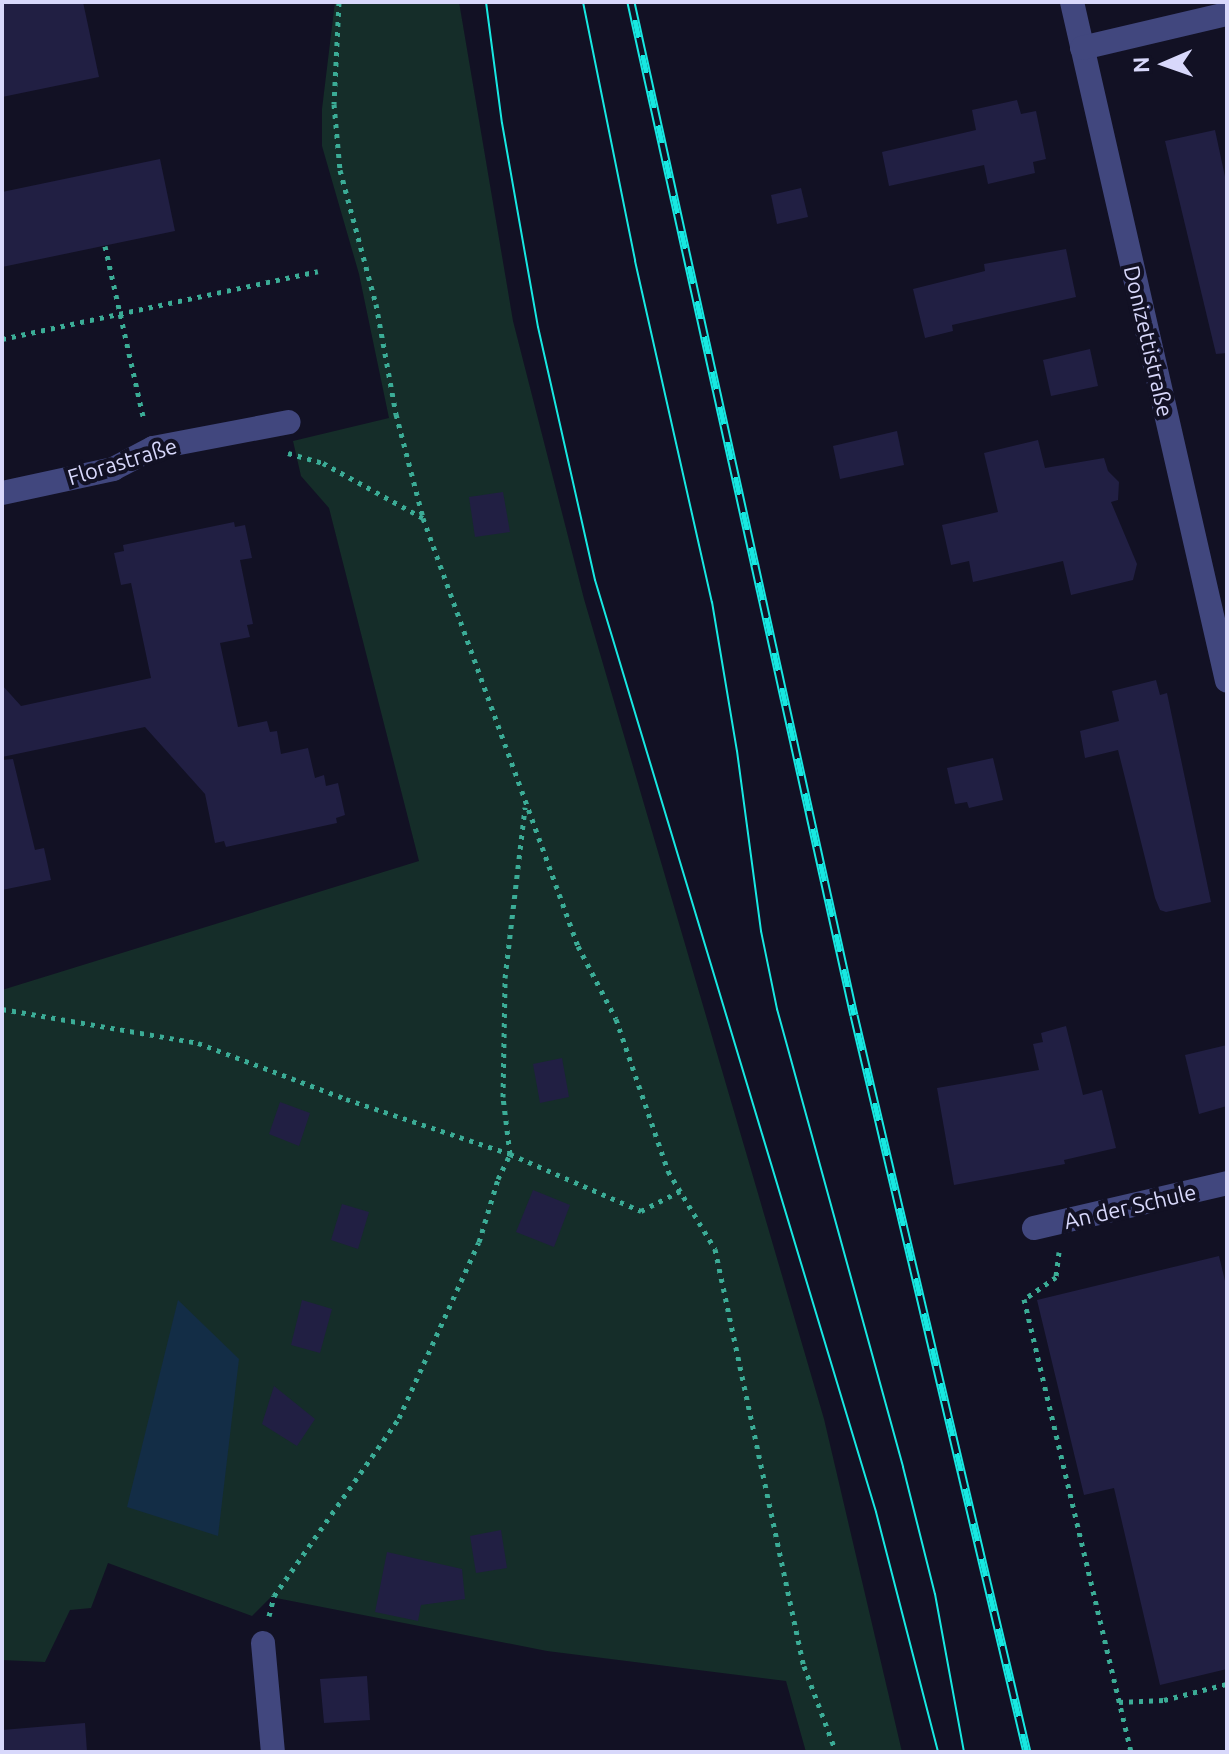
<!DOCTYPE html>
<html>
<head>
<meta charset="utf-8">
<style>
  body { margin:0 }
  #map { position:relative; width:1229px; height:1754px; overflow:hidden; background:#121124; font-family:Ubuntu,sans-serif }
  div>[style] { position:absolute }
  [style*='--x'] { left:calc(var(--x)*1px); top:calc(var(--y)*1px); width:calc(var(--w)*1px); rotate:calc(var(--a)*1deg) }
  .green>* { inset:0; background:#152d29 }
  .water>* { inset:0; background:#132d46 }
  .building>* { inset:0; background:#211f43 }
  .path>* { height:5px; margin-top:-2.5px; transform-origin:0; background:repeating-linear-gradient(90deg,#3bac96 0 4px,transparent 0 10px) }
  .minor>* { height:24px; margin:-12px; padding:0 12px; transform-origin:12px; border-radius:12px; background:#41477e }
  .tram>* { height:2px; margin:-1px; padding:0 1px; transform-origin:1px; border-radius:1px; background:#17e8e1 }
  .rail>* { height:9px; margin-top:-4.5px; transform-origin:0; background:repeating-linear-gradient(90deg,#121124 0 18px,#17e8e1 0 36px); box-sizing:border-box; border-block:2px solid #17e8e1 }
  span { translate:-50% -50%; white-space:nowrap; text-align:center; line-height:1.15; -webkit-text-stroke:8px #121124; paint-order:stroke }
  .street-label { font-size:22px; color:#d8d8fb }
  .frame { position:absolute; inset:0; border:4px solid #d8d8fb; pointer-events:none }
  .north { position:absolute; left:1125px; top:24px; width:80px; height:80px; -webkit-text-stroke:6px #121124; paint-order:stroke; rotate:268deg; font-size:22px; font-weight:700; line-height:32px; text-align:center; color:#d8d8fb }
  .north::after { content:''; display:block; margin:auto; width:28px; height:36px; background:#d8d8fb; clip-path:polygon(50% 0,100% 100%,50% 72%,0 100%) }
</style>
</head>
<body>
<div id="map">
  <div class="green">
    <div style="clip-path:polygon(335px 2px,459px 2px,513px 321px,584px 599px,824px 1419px,902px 1752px,806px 1752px,786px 1681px,547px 1651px,271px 1597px,252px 1616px,108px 1563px,91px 1608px,70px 1610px,45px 1662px,2px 1660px,2px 990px,419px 861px,329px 508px,301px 476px,293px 441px,389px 418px,359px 274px,322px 146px,322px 109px)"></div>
  </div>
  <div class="water">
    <div style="clip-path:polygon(178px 1300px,239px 1359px,218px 1536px,127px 1507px)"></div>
  </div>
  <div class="building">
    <div style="clip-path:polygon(2px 2px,83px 2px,99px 77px,2px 97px)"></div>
    <div style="clip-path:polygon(1017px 100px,1021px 114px,1036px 111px,1046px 159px,1033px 162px,1035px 173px,988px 184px,984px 165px,889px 186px,882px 152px,976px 130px,972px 110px)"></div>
    <div style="clip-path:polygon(1215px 130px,1227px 186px,1227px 353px,1216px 354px,1165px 141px)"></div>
    <div style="clip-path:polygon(160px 159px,175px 231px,2px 267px,2px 192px)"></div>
    <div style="clip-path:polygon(801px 188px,808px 217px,777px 224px,771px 195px)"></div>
    <div style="clip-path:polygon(1066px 249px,1076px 297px,952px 325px,953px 331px,925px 338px,913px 289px,985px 271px,984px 264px)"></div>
    <div style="clip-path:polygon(1090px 349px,1098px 386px,1051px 396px,1043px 360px)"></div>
    <div style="clip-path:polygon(897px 431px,904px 465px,840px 479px,833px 446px)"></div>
    <div style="clip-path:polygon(1038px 440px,1045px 468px,1104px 458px,1108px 471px,1119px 482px,1118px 500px,1111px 502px,1137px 564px,1133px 580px,1071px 595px,1063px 561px,973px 582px,969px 561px,951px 565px,942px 525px,998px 512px,984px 453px)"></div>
    <div style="clip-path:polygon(503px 492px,510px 532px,475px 537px,469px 497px)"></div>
    <div style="clip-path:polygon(234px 522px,235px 527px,245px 525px,252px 558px,240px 560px,253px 624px,247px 625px,250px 637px,220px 643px,238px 727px,267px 721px,270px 732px,277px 731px,281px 754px,308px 748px,315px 778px,324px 775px,326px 786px,338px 783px,345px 815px,336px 818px,337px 823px,226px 847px,224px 841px,215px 843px,205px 794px,145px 727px,2px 757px,2px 685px,21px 706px,151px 678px,131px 583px,121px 585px,114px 553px,124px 551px,123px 545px)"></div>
    <div style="clip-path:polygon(1156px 680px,1160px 695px,1167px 693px,1211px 902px,1166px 912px,1160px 910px,1155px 898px,1118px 750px,1085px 758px,1080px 731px,1119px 721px,1112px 691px)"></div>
    <div style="clip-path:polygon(993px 758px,1003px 800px,969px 808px,967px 802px,955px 804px,947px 768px)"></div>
    <div style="clip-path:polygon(13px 759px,35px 850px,44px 848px,51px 880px,2px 890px,2px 760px)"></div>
    <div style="clip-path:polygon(1066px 1026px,1083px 1095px,1102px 1090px,1116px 1148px,1064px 1160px,1065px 1164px,954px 1185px,937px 1088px,1039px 1070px,1033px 1044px,1043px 1042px,1041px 1033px)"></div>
    <div style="clip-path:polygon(1227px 1045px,1227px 1106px,1199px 1114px,1185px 1055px)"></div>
    <div style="clip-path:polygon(562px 1058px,569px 1097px,540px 1103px,533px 1064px)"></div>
    <div style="clip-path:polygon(280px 1102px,310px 1113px,299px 1146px,269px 1134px)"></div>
    <div style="clip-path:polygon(533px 1190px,570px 1205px,554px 1247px,516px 1232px)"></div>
    <div style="clip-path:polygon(342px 1204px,369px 1212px,358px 1249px,331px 1240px)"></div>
    <div style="clip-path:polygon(1219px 1256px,1227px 1289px,1227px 1669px,1160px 1685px,1114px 1488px,1084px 1495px,1037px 1300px)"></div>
    <div style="clip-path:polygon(302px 1300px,332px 1309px,320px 1353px,291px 1345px)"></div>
    <div style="clip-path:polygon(274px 1386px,315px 1419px,297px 1446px,262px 1424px)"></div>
    <div style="clip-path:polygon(501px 1530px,507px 1568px,476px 1573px,470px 1536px)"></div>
    <div style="clip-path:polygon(387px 1552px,462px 1569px,465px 1599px,421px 1605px,418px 1621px,375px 1612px)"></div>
    <div style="clip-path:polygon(367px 1676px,370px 1720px,324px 1723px,320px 1679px)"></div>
    <div style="clip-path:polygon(85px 1723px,87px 1752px,2px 1752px,2px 1730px)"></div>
  </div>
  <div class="path">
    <div style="--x:339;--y:2;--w:102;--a:92.8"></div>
    <div style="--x:334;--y:104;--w:66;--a:84.8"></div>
    <div style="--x:340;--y:170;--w:139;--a:75"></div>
    <div style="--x:376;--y:304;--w:112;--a:79.7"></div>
    <div style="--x:396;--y:414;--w:107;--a:75.4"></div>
    <div style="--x:423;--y:518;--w:455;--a:70.1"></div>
    <div style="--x:578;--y:946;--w:82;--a:62.5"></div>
    <div style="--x:616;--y:1019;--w:161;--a:71.1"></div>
    <div style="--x:668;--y:1171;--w:91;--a:58.9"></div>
    <div style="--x:715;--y:1249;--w:426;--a:78"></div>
    <div style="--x:804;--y:1666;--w:92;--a:69.6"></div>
    <div style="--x:105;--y:246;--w:178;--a:77.4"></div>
    <div style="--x:2;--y:339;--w:323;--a:-12.1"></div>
    <div style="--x:288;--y:453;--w:36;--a:16"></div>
    <div style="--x:323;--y:463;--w:114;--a:28.8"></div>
    <div style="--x:2;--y:1009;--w:199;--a:9.8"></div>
    <div style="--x:198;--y:1043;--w:158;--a:20.7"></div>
    <div style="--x:346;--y:1099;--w:173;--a:18.5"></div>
    <div style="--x:510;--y:1154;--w:143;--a:23.5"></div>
    <div style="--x:641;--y:1211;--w:44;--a:-27.1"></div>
    <div style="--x:1059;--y:1252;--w:25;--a:97"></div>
    <div style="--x:1056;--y:1277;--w:39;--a:145"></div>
    <div style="--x:1024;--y:1299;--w:465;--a:76.7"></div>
    <div style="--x:269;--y:1616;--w:21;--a:-76"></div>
    <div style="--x:274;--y:1596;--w:218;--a:-54.9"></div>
    <div style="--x:399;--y:1418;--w:193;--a:-65.6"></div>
    <div style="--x:479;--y:1242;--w:66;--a:-73.2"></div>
    <div style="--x:498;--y:1179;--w:28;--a:-64"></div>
    <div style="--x:510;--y:1154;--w:57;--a:-97"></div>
    <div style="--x:503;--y:1097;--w:119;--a:-89"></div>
    <div style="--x:505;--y:978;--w:172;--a:-83.3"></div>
    <div style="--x:1119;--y:1702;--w:45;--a:-2.5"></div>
    <div style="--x:1164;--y:1700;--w:65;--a:-14.3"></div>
  </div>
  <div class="minor">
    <div style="--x:1072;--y:2;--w:696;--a:77.14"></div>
    <div style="--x:1082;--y:48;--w:149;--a:-13.2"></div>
    <div style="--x:2;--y:493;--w:114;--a:-12.2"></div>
    <div style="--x:113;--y:469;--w:45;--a:-27.7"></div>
    <div style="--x:153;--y:448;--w:138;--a:-10.8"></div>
    <div style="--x:1034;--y:1228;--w:198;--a:-13.1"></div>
    <div style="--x:263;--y:1643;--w:109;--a:84.8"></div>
  </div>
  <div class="tram">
    <div style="--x:486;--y:2;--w:122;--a:82.5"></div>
    <div style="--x:502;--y:123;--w:207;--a:80"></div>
    <div style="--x:538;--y:327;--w:259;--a:77.3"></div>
    <div style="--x:595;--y:580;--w:973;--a:73.22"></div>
    <div style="--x:876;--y:1512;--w:248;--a:75.5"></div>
    <div style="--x:583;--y:2;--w:264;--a:78.6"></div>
    <div style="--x:635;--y:261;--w:350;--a:77.3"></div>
    <div style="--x:712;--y:602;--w:151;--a:80.5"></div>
    <div style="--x:737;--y:751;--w:182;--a:82.4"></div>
    <div style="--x:761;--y:931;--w:80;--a:78.4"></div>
    <div style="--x:777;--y:1009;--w:475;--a:74.6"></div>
    <div style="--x:903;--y:1467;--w:131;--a:75.9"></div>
    <div style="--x:935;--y:1594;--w:161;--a:79.6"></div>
  </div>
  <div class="rail">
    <div style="--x:631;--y:2;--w:1037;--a:77.59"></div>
    <div style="--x:854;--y:1015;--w:757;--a:76.79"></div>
  </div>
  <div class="street-label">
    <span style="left:1149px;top:341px;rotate:77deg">Donizettistraße</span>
    <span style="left:122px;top:461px;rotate:-17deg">Florastraße</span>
    <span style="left:1130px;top:1206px;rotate:-13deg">An der Schule</span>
  </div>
  <div class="frame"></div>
  <div class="north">N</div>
</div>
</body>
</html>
